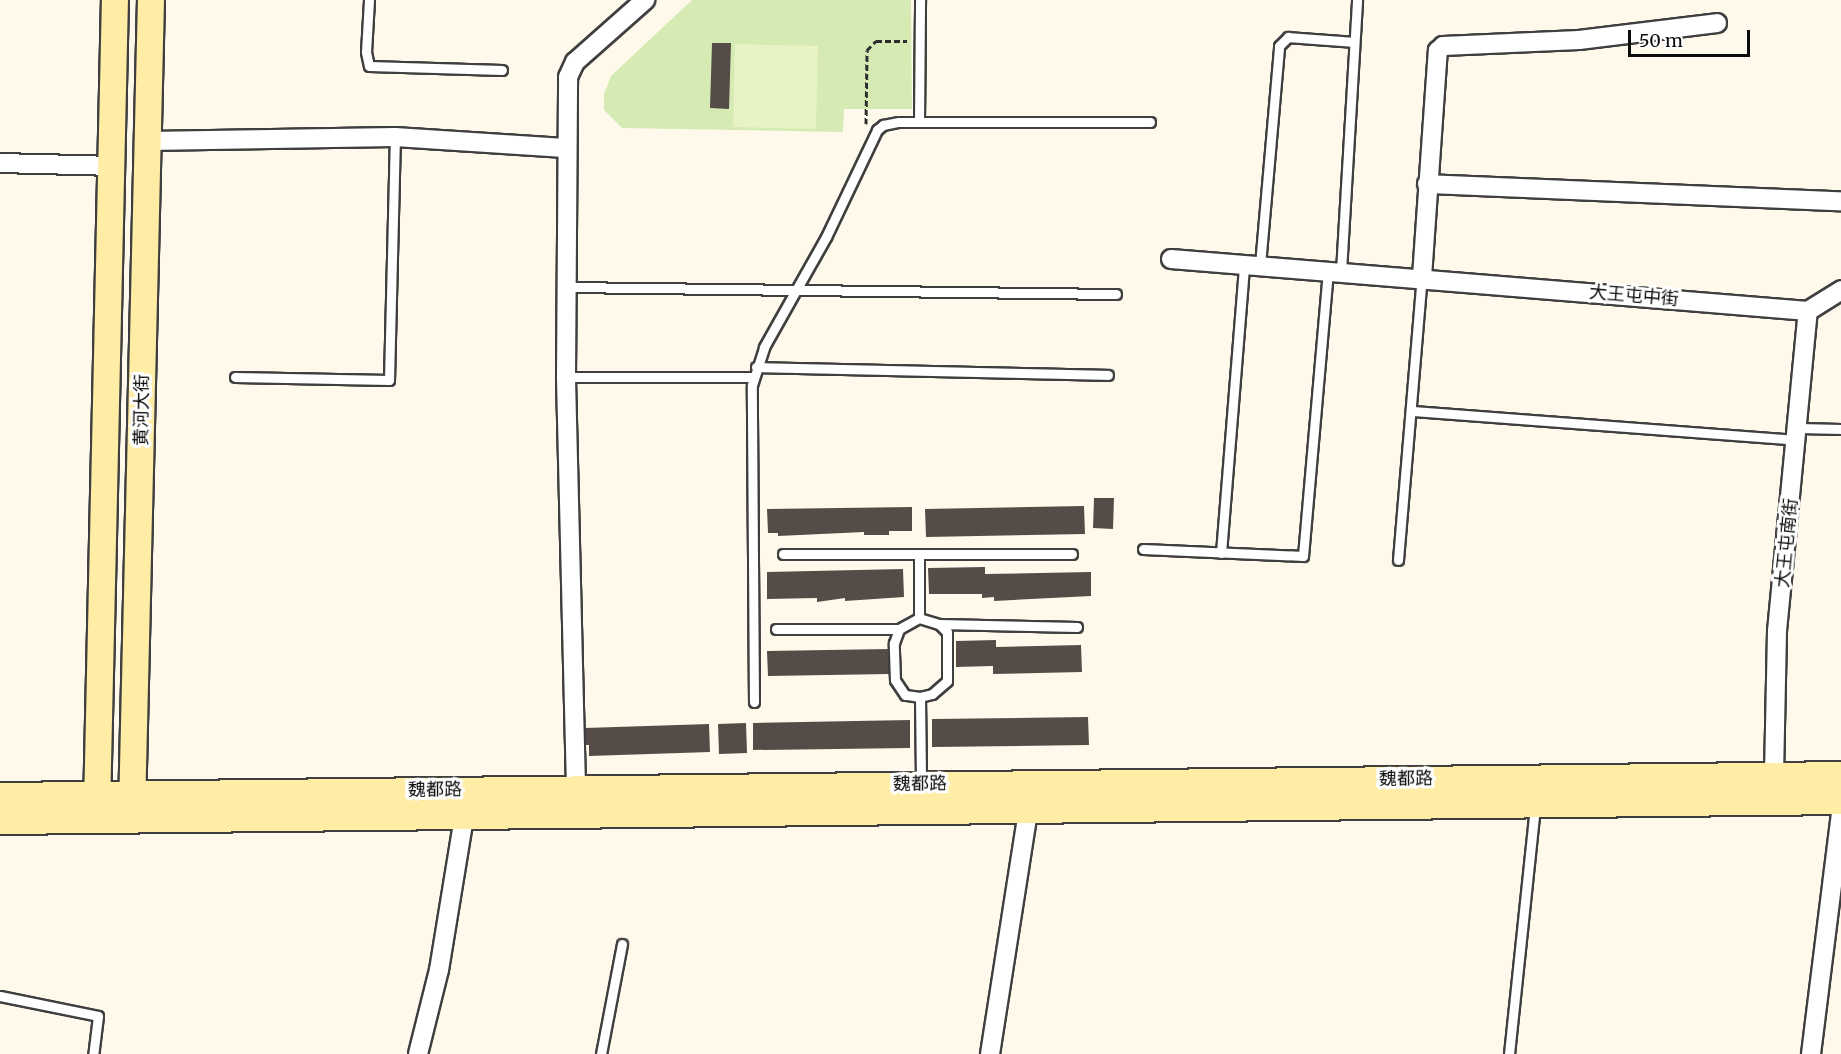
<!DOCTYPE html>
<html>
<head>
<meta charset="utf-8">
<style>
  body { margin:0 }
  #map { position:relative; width:1841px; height:1054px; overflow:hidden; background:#fff9eb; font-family:Merriweather,"Noto Sans SC",serif }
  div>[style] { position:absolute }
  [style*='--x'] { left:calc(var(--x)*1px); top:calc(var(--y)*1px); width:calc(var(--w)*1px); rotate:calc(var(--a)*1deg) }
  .green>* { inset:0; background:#d5ebb3 }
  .pitch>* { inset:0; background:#e7f2c5 }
  .building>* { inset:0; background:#554c48 }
  .path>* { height:3px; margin-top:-1.5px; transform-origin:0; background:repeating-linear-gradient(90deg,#2e2e2e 0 6px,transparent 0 9px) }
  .roads { filter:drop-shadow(2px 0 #3f3f3f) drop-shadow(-2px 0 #3f3f3f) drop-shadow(0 2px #3f3f3f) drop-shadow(0 -2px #3f3f3f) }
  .service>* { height:9px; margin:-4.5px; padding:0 4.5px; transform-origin:4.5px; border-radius:4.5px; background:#fff }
  .minor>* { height:18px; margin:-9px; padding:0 9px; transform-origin:9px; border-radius:9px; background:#fff }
  .secondary>* { height:26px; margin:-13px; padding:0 13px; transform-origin:13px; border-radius:13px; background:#ffeda6 }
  span { translate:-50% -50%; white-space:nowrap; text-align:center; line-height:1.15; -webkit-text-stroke:6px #fff; paint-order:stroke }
  .street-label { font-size:18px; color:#0c0c0c }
  .scale { position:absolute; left:1628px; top:30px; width:122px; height:27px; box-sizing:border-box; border:3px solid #0c0c0c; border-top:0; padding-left:8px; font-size:18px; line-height:21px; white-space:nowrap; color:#0c0c0c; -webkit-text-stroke:4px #fff; paint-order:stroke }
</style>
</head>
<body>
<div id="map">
  <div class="green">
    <div style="clip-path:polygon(692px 0,911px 0,912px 109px,844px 109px,843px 132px,622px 128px,604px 110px,604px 94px,611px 76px)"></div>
  </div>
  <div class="pitch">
    <div style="clip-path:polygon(735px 44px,818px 46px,816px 129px,733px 127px)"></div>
  </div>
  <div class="building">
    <div style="clip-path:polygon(712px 43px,731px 43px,729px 109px,710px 108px)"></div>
    <div style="clip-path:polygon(1094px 498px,1114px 498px,1113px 529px,1093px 528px)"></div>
    <div style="clip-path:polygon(1084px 506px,1085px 534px,926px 537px,925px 509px)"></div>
    <div style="clip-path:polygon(912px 507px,912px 531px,889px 531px,889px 535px,864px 535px,864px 532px,778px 536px,778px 533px,768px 533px,767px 509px)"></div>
    <div style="clip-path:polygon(985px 567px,985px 574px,1091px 572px,1091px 596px,994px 601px,994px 597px,982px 598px,982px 594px,929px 594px,928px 568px)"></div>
    <div style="clip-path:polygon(903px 569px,904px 597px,845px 601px,845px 598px,817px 602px,817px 598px,767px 599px,767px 572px)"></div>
    <div style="clip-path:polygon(996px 640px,996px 647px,1081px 645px,1082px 672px,993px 674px,993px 666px,956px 667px,956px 641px)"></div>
    <div style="clip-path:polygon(889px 649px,889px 674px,768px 676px,767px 651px)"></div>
    <div style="clip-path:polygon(1088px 717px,1089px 745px,932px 747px,932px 719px)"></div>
    <div style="clip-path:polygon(910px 720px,910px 748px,753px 750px,753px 723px)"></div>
    <div style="clip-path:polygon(746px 723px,747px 753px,719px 754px,718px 724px)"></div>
    <div style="clip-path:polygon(709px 724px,710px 752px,589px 756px,589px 745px,585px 745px,585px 728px)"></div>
  </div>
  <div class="path">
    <div style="--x:866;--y:124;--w:74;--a:-89.2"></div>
    <div style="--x:867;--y:50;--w:13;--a:-45"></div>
    <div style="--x:876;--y:41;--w:31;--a:0"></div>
  </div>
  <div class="roads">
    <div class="service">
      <div style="--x:369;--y:0;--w:52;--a:93.3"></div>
      <div style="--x:366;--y:52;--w:14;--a:78"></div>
      <div style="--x:369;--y:66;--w:133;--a:1.7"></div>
      <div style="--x:919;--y:122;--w:122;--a:-89.5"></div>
      <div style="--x:1260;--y:265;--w:220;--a:-85"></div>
      <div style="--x:1279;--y:46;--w:13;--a:-45"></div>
      <div style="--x:1288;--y:37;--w:66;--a:4.3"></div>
      <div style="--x:1341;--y:271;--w:271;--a:-86.6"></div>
      <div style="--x:566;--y:287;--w:550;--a:0.73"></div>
      <div style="--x:756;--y:367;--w:352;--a:1.3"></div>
      <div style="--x:235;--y:377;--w:154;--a:1.1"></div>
      <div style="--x:389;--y:380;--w:243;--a:-88.6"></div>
      <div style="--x:566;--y:377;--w:188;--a:0"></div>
      <div style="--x:1413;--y:411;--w:385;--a:4.3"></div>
      <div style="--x:1799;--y:428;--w:42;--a:1.4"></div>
      <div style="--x:1143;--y:549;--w:160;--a:2.5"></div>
      <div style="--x:1303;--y:556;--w:287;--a:-85"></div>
      <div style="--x:1221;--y:553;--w:290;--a:-85.4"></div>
      <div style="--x:783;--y:554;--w:289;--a:0"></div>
      <div style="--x:919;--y:554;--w:64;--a:90"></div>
      <div style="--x:1398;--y:560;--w:284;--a:-85.2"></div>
      <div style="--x:919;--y:618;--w:21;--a:17"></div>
      <div style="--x:939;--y:624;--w:11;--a:45"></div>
      <div style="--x:947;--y:632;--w:49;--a:90"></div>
      <div style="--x:947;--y:681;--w:20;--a:139"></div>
      <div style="--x:932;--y:694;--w:12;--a:166"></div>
      <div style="--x:920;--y:697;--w:15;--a:-172"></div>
      <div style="--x:905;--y:695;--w:18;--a:-124"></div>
      <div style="--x:895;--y:680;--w:37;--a:-92"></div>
      <div style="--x:894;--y:643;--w:15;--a:-70"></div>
      <div style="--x:899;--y:629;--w:23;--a:-29"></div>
      <div style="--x:939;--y:624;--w:138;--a:1.2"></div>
      <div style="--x:776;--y:629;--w:123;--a:0"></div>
      <div style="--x:920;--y:697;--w:87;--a:89.3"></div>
      <div style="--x:754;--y:702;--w:317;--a:-90.4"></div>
      <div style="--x:752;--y:385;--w:40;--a:-72"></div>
      <div style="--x:764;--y:347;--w:126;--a:-60.6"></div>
      <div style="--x:826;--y:237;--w:119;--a:-64.5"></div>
      <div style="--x:877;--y:130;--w:8;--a:-40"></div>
      <div style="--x:883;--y:125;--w:16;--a:-11"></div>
      <div style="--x:899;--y:122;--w:251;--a:0"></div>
      <div style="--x:0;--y:996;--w:100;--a:11.5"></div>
      <div style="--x:98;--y:1016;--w:38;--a:97"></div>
      <div style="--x:601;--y:1054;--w:112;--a:-79.2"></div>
      <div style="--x:1509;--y:1054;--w:248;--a:-84"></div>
    </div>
    <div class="minor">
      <div style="--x:148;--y:141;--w:247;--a:-0.9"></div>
      <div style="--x:395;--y:137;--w:170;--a:3.7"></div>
      <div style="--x:0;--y:163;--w:111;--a:1.5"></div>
      <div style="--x:1427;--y:184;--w:414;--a:2.4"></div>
      <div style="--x:1171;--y:259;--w:639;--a:4.67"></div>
      <div style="--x:1808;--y:311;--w:39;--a:-32"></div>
      <div style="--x:1422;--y:277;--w:227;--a:-86"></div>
      <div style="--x:1438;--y:51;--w:7;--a:-45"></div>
      <div style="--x:1443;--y:46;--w:136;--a:-2.5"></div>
      <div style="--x:1579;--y:40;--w:139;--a:-7"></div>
      <div style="--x:1774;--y:775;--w:144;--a:-88.8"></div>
      <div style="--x:1777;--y:631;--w:321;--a:-84.5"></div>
      <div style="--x:576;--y:788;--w:411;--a:-91.4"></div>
      <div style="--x:566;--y:377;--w:300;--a:-89.6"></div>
      <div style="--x:568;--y:77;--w:17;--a:-65"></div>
      <div style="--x:575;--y:62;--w:94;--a:-41.5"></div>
      <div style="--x:418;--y:1054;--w:87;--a:-76"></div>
      <div style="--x:439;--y:970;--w:155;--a:-80.7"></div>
      <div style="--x:990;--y:1054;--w:246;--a:-81.1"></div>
      <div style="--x:1811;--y:1054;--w:243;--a:-82.9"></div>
    </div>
    <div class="secondary">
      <div style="--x:0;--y:796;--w:1841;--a:-0.65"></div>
      <div style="--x:97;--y:809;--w:809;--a:-88.73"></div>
      <div style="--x:132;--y:811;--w:811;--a:-88.66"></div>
      <div style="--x:0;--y:821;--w:1841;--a:-0.62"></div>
    </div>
  </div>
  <div class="street-label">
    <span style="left:1634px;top:296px;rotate:5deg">大王屯中街</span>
    <span style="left:142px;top:410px;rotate:-89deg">黄河大街</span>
    <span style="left:1787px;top:543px;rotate:-84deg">大王屯南街</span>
    <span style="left:1406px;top:779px;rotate:-1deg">魏都路</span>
    <span style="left:920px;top:784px;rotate:-1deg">魏都路</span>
    <span style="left:435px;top:790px;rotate:-1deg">魏都路</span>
  </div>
  <div class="scale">50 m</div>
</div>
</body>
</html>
